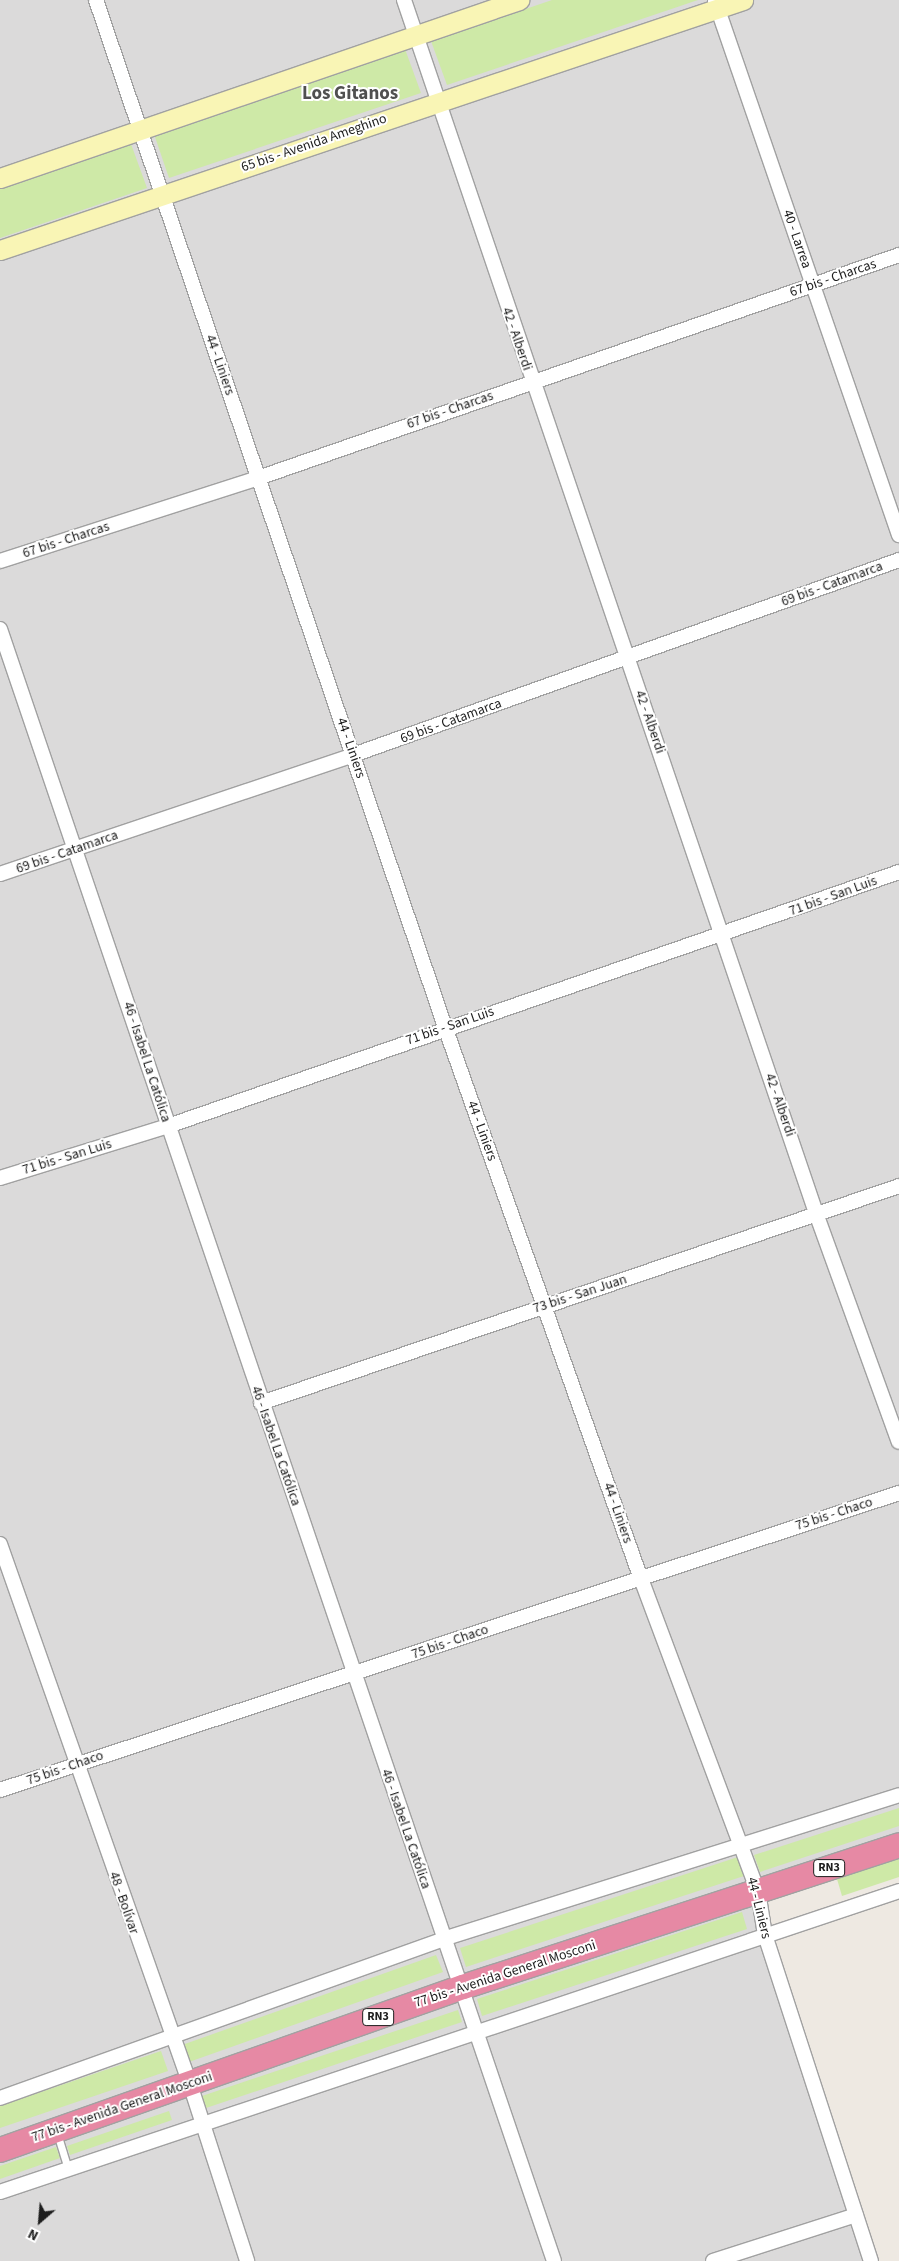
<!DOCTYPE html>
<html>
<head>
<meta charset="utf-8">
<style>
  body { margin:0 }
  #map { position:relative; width:899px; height:2261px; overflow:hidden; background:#eee9e2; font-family:"Source Sans 3",sans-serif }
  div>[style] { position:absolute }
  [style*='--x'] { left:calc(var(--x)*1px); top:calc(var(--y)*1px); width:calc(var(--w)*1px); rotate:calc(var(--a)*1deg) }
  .residential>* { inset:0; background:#dbdada }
  .grass>* { inset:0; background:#cee9a7 }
  .roads { filter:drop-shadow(1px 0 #a1a1a1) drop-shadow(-1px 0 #a1a1a1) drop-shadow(0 1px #a1a1a1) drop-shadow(0 -1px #a1a1a1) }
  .lane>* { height:7px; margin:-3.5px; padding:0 3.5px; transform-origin:3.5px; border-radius:3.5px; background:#fff }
  .street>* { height:14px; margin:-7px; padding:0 7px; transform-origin:7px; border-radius:7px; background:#fff }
  .secondary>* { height:19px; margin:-9.5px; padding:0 9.5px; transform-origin:9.5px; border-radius:9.5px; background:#f9f5b5 }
  .highway>* { height:24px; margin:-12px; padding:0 12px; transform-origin:12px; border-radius:12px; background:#e689a4 }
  span { translate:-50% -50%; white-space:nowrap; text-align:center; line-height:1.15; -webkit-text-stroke:4px #fff; paint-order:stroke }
  .shield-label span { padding:1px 4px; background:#fff; border:1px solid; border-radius:4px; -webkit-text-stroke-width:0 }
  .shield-label { font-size:12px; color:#1d1d1d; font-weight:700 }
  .street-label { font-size:14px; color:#1d1d1d }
  .district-label { font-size:19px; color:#505050; font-weight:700 }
  .north { position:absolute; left:15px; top:2196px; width:50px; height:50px; -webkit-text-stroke:4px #fff; paint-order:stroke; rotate:207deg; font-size:14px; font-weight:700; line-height:20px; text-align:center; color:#1d1d1d }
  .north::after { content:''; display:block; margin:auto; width:18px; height:22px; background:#1d1d1d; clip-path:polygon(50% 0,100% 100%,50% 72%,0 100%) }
</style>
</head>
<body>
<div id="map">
  <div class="residential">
    <div style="clip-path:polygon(0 0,899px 0,899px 1845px,758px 1891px,871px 2261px,0 2261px)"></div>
  </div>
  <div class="grass">
    <div style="clip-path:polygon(552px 0,698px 0,447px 85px,431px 41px)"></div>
    <div style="clip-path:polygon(405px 49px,421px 93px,169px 178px,154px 134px)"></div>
    <div style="clip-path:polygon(131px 144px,147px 188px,0 238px,0 188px)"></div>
    <div style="clip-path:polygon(899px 1808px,899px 1826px,760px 1872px,754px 1855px)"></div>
    <div style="clip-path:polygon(738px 1857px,744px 1876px,466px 1967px,460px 1948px)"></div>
    <div style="clip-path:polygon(899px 1859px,899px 1877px,842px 1896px,837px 1879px)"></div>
    <div style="clip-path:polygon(742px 1912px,747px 1929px,482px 2016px,477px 1999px)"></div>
    <div style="clip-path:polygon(436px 1955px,443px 1972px,189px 2062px,182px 2045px)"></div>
    <div style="clip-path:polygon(458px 2010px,462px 2022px,206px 2108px,202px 2096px)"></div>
    <div style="clip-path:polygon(161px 2051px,168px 2071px,0 2128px,0 2106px)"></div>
    <div style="clip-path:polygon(169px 2111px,172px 2120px,70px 2155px,67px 2146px)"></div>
    <div style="clip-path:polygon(56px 2147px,60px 2158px,0 2179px,0 2166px)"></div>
  </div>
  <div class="roads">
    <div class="lane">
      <div style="--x:57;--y:2133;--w:37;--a:73"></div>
    </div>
    <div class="street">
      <div style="--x:96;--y:0;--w:1085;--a:71.23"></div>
      <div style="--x:445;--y:1027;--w:583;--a:70.45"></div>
      <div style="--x:640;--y:1576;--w:336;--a:69.5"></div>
      <div style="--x:758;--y:1891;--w:45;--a:81"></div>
      <div style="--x:765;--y:1935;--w:343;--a:72"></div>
      <div style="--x:404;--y:0;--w:1284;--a:71.24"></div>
      <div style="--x:817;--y:1216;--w:240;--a:70.1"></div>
      <div style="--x:715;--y:1;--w:565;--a:70.99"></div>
      <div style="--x:0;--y:561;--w:271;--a:-17.8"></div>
      <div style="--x:258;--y:478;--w:679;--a:-19.18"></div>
      <div style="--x:0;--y:629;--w:1723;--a:71.25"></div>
      <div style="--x:0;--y:874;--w:373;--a:-18.6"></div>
      <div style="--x:353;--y:755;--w:580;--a:-19.65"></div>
      <div style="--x:0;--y:1178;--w:176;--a:-17.2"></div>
      <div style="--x:168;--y:1126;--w:774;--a:-19.16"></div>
      <div style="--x:261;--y:1403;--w:674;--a:-18.78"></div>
      <div style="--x:0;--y:1544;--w:572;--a:70.62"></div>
      <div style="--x:190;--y:2084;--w:186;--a:72.1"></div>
      <div style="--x:0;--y:1790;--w:947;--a:-18.28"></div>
      <div style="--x:0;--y:2098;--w:471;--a:-19.7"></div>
      <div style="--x:443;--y:1939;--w:478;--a:-17.5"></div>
      <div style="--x:0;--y:2192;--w:948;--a:-18.51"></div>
      <div style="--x:713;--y:2261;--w:150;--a:-17.8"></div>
    </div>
    <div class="secondary">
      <div style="--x:0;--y:178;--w:549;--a:-18.93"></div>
      <div style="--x:0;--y:250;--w:784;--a:-18.6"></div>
    </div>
    <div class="highway">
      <div style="--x:0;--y:2150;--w:491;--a:-19.4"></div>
      <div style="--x:463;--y:1987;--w:459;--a:-18"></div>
    </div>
  </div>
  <div class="shield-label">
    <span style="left:829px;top:1868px">RN3</span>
    <span style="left:378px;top:2017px">RN3</span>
  </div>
  <div class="street-label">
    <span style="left:314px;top:143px;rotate:-19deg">65 bis - Avenida Ameghino</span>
    <span style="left:797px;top:239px;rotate:71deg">40 - Larrea</span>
    <span style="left:833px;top:278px;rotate:-19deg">67 bis - Charcas</span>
    <span style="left:517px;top:339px;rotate:71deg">42 - Alberdi</span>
    <span style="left:220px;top:365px;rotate:71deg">44 - Liniers</span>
    <span style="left:450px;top:410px;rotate:-19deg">67 bis - Charcas</span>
    <span style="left:66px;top:540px;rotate:-18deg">67 bis - Charcas</span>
    <span style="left:832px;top:584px;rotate:-20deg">69 bis - Catamarca</span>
    <span style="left:451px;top:721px;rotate:-20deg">69 bis - Catamarca</span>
    <span style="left:650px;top:722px;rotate:71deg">42 - Alberdi</span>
    <span style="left:351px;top:748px;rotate:71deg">44 - Liniers</span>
    <span style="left:67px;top:852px;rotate:-19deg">69 bis - Catamarca</span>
    <span style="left:833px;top:896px;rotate:-20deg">71 bis - San Luis</span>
    <span style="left:450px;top:1026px;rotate:-19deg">71 bis - San Luis</span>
    <span style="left:147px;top:1062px;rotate:72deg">46 - Isabel La Católica</span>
    <span style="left:780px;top:1105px;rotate:71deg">42 - Alberdi</span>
    <span style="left:482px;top:1131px;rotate:70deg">44 - Liniers</span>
    <span style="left:67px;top:1157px;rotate:-17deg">71 bis - San Luis</span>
    <span style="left:580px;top:1294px;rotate:-18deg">73 bis - San Juan</span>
    <span style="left:276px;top:1446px;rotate:71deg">46 - Isabel La Católica</span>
    <span style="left:618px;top:1513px;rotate:71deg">44 - Liniers</span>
    <span style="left:834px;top:1514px;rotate:-18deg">75 bis - Chaco</span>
    <span style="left:450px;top:1642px;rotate:-19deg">75 bis - Chaco</span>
    <span style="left:65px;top:1768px;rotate:-19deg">75 bis - Chaco</span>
    <span style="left:406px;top:1829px;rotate:71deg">46 - Isabel La Católica</span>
    <span style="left:124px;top:1903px;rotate:71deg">48 - Bolívar</span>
    <span style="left:759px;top:1908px;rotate:76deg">44 - Liniers</span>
    <span style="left:505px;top:1974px;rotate:-18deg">77 bis - Avenida General Mosconi</span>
    <span style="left:122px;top:2107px;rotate:-19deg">77 bis - Avenida General Mosconi</span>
  </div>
  <div class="district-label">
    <span style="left:350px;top:94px">Los Gitanos</span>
  </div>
  <div class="north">N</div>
</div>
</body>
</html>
